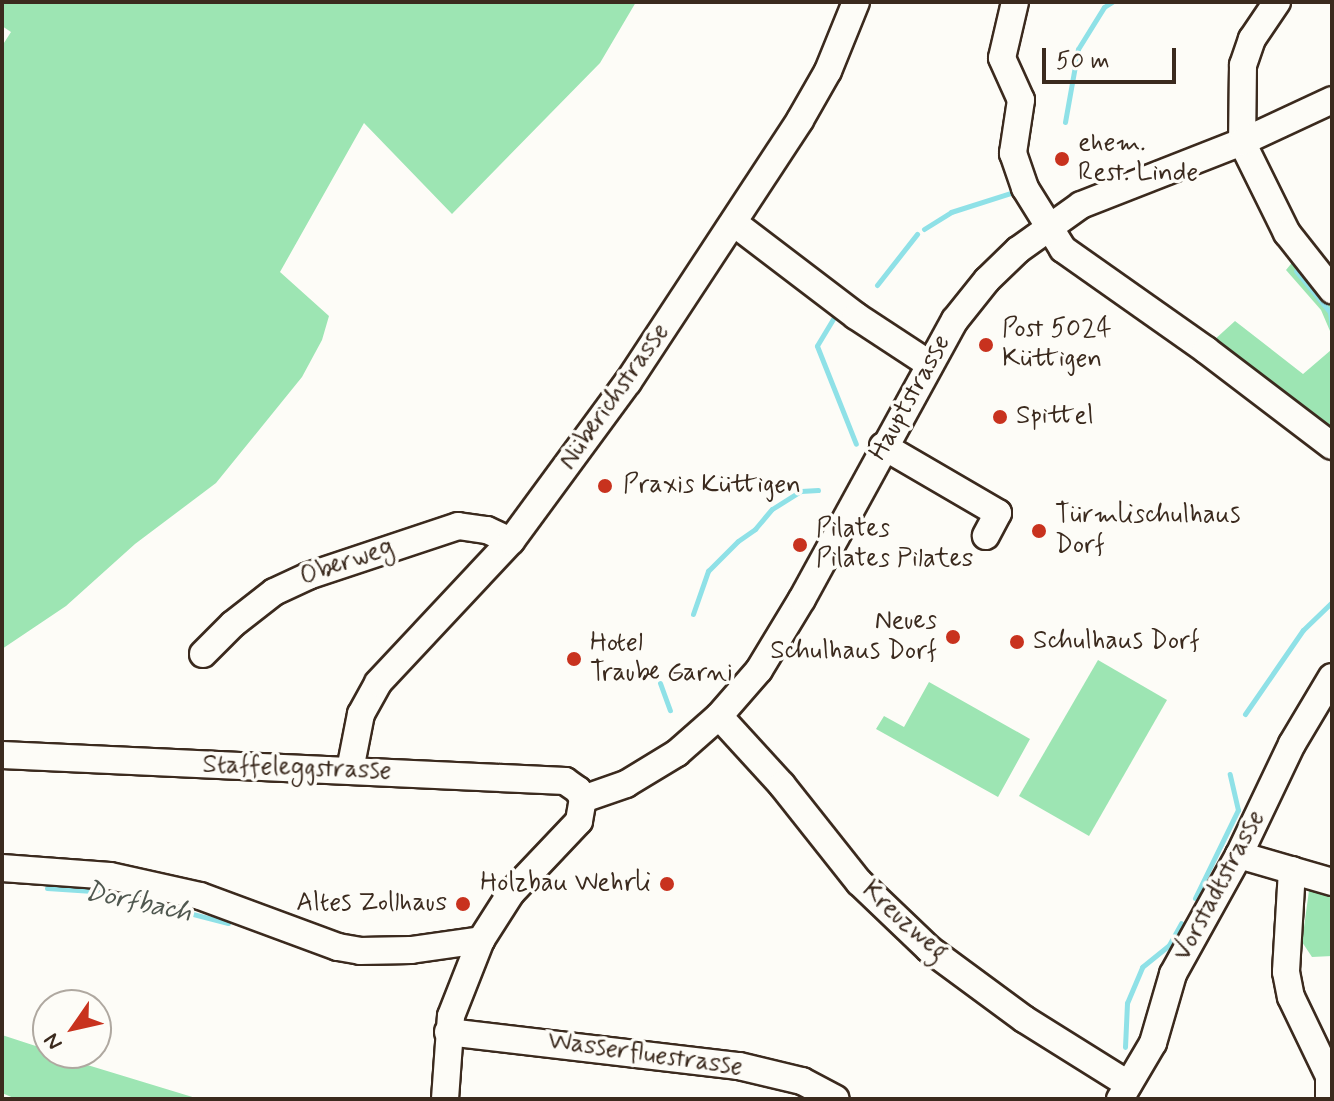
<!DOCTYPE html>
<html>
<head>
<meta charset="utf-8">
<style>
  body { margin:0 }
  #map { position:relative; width:1334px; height:1101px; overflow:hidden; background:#fdfcf7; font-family:Mynerve,sans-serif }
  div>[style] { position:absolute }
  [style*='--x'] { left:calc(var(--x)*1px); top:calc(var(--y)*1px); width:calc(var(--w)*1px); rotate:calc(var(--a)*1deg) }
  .green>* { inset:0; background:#9de5b3 }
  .stream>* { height:5px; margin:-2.5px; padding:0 2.5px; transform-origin:2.5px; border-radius:2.5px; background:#8fe1e7 }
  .roads { filter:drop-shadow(2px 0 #3b2a1e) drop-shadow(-2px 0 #3b2a1e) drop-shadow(0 2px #3b2a1e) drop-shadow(0 -2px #3b2a1e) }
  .minor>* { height:26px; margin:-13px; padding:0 13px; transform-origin:13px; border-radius:13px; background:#fdfcf7 }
  .dots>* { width:22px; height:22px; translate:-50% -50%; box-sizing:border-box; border:4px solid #fdfcf7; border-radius:50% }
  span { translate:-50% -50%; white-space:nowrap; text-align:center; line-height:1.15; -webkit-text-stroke:7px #fdfcf7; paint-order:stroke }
  .poi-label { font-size:26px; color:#3b2a1e }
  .left { translate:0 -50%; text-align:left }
  .right { translate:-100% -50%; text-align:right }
  .street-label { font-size:26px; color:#3b2a1e }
  .water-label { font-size:28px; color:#505850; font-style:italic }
  .frame { position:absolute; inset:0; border:4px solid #3b2a1e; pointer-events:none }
  .north { position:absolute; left:32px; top:989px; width:80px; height:80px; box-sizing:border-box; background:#fdfcf7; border:2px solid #afa8a0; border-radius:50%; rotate:236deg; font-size:22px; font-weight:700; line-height:32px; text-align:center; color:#3b2a1e }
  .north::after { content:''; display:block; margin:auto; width:28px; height:36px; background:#c8321e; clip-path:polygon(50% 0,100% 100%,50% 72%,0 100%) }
  .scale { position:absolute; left:1042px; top:48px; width:134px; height:36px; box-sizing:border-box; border:4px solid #3b2a1e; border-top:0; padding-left:10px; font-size:24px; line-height:28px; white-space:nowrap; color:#3b2a1e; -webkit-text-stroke:6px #fdfcf7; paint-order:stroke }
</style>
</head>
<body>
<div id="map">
  <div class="green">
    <div style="clip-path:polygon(2px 2px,636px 2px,600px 63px,452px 214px,364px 123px,280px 272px,329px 316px,322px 340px,302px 377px,216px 483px,135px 544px,66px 606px,2px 649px,2px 46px,11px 32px,2px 26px)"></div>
    <div style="clip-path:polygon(1295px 259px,1332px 302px,1332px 434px,1213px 341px,1235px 321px,1303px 374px,1331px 350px,1330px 331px,1321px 310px,1286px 270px)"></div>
    <div style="clip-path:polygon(1098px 660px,1167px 700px,1089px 836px,1019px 796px)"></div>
    <div style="clip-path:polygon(929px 682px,1030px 739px,998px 797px,876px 729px,884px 716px,904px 727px)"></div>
    <div style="clip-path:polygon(1310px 883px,1332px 888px,1332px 956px,1312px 957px,1302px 942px)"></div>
    <div style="clip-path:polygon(2px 1035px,48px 1050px,48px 1053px,199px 1099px,16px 1099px,2px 1093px)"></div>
  </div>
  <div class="stream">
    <div style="--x:1065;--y:122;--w:74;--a:-79.9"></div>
    <div style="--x:1078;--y:49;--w:49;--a:-58.2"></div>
    <div style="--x:1104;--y:7;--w:9;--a:-32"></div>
    <div style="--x:924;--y:229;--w:32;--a:-32"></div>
    <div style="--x:951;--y:212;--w:63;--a:-17.6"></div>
    <div style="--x:1296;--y:271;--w:53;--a:50.3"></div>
    <div style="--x:1330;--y:312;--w:16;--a:83"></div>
    <div style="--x:877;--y:285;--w:65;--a:-51.9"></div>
    <div style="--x:833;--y:319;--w:31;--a:121"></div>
    <div style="--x:817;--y:346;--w:105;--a:68.3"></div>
    <div style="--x:693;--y:614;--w:46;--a:-70.8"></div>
    <div style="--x:708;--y:571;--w:42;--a:-45"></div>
    <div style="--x:738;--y:541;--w:21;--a:-35"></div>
    <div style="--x:755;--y:529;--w:26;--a:-50"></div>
    <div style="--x:772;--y:509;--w:34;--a:-32"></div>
    <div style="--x:801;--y:491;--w:17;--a:-3"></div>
    <div style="--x:660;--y:683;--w:29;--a:70"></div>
    <div style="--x:1245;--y:714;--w:102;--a:-55.4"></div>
    <div style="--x:1303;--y:630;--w:40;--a:-44"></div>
    <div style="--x:47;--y:888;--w:61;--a:3.8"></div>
    <div style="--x:108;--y:892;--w:124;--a:14.5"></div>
    <div style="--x:1195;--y:898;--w:98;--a:-64"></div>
    <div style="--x:1238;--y:810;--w:37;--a:-103"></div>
    <div style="--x:1125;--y:1047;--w:44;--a:-87.4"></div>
    <div style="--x:1127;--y:1003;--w:39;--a:-67"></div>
    <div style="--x:1142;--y:967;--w:35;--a:-39"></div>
    <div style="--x:1169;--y:945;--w:25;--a:-61"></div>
  </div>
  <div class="roads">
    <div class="minor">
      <div style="--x:1015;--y:2;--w:57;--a:103.1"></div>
      <div style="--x:1002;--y:58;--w:46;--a:65.7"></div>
      <div style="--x:1021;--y:100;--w:54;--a:98.6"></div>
      <div style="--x:1013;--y:153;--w:37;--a:71"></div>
      <div style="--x:1025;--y:188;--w:72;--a:58.1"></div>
      <div style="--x:1063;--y:249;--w:175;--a:35.2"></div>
      <div style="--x:1206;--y:350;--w:158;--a:37.3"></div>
      <div style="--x:1277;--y:2;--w:45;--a:124"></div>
      <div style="--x:1252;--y:39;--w:28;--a:109"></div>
      <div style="--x:1243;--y:65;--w:77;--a:90.7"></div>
      <div style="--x:1242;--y:142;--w:102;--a:63.7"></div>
      <div style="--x:1287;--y:233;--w:73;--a:51.7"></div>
      <div style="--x:734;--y:223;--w:153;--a:37.3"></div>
      <div style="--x:856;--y:316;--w:87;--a:33.3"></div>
      <div style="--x:883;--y:446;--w:133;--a:30.2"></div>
      <div style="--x:998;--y:513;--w:26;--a:118"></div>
      <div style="--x:203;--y:654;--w:42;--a:-45"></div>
      <div style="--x:233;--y:624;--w:52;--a:-38"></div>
      <div style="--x:274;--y:592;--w:38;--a:-25"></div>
      <div style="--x:308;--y:576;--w:158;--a:-18.4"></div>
      <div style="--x:458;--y:526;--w:29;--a:8"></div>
      <div style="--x:487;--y:530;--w:26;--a:25"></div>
      <div style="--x:719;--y:716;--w:93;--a:47.6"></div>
      <div style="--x:782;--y:785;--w:124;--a:51.6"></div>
      <div style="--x:859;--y:882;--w:97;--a:43.7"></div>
      <div style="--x:929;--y:949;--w:118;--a:36.4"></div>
      <div style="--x:1024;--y:1019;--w:123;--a:32"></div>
      <div style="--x:2;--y:755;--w:564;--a:2.64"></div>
      <div style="--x:565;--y:781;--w:16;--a:35"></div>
      <div style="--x:578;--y:790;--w:10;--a:61"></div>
      <div style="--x:350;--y:770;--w:57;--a:-78.9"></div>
      <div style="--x:361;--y:714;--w:35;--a:-61"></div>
      <div style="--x:378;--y:683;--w:195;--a:-46.9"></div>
      <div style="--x:511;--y:541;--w:197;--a:-53.7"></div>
      <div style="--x:628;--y:382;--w:313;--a:-56.7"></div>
      <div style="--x:800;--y:120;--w:56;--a:-60.3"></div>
      <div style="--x:828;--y:71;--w:74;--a:-67.9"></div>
      <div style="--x:583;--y:799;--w:46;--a:-19.2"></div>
      <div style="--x:626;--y:784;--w:60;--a:-31.3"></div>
      <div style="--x:677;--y:753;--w:56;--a:-41.4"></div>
      <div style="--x:719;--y:716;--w:61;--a:-49"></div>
      <div style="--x:759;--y:670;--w:83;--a:-58.8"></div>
      <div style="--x:802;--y:599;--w:318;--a:-61.3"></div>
      <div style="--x:955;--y:320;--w:51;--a:-51.3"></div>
      <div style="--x:987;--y:280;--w:43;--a:-44.1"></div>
      <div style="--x:1018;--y:250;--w:77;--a:-35.5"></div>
      <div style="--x:1081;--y:205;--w:173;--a:-21.4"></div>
      <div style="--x:1242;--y:142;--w:99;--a:-25"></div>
      <div style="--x:1239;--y:855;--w:97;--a:16.2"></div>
      <div style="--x:2;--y:868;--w:108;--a:4.2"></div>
      <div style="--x:110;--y:876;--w:92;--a:12.5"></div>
      <div style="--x:200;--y:896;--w:147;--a:20.3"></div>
      <div style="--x:338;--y:947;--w:22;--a:10"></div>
      <div style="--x:360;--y:951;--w:51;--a:-1.1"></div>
      <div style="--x:411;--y:950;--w:71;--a:-8.1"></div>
      <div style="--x:1292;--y:870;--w:102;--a:93.4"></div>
      <div style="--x:1286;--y:972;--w:25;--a:79"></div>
      <div style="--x:1291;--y:997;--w:88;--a:64.3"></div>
      <div style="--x:1329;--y:1076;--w:23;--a:90"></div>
      <div style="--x:448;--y:1032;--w:293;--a:6.7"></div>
      <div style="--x:739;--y:1066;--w:65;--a:13.4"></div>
      <div style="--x:802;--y:1081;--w:38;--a:28"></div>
      <div style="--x:445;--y:1099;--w:83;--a:-85.9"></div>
      <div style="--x:451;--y:1016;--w:82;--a:-68.5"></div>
      <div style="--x:481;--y:940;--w:56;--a:-57.4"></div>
      <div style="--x:511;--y:893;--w:99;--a:-46.6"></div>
      <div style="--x:579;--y:821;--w:22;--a:-80"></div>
      <div style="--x:1120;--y:1099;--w:65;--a:-59.5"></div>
      <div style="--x:1153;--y:1043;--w:72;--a:-73.8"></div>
      <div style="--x:1173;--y:974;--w:136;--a:-61"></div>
      <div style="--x:1239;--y:855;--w:123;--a:-64.5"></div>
      <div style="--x:1292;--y:744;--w:78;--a:-59.2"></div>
    </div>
  </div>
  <div class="dots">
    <div style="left:1062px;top:159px;background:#c8321e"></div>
    <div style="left:986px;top:345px;background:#c8321e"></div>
    <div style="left:1000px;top:417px;background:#c8321e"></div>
    <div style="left:605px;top:486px;background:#c8321e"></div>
    <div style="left:1039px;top:531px;background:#c8321e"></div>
    <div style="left:800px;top:545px;background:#c8321e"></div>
    <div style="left:953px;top:637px;background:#c8321e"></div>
    <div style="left:1017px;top:642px;background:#c8321e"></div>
    <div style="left:574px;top:659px;background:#c8321e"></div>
    <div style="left:667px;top:884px;background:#c8321e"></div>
    <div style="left:463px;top:904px;background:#c8321e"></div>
  </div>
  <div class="poi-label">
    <span class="left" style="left:1078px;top:159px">ehem.<br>Rest. Linde</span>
    <span class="left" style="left:1002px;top:345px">Post 5024<br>Küttigen</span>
    <span class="left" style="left:1016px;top:417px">Spittel</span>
    <span class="left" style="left:623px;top:486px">Praxis Küttigen</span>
    <span class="left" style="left:1055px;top:531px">Türmlischulhaus<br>Dorf</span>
    <span class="left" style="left:816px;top:545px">Pilates<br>Pilates Pilates</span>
    <span class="right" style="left:937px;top:637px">Neues<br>Schulhaus Dorf</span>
    <span class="left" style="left:1033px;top:642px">Schulhaus Dorf</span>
    <span class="left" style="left:590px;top:659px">Hotel<br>Traube Garni</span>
    <span class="right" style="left:651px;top:884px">Holzbau Wehrli</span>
    <span class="right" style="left:447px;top:904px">Altes Zollhaus</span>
  </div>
  <div class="street-label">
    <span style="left:615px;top:397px;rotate:-55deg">Nüberichstrasse</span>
    <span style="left:911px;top:398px;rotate:-61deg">Hauptstrasse</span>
    <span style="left:347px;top:563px;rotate:-20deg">Oberweg</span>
    <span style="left:297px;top:769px;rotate:2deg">Staffeleggstrasse</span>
    <span style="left:1220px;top:886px;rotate:-62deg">Vorstadtstrasse</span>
    <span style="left:904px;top:922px;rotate:42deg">Kreuzweg</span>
    <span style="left:645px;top:1055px;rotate:8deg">Wasserfluestrasse</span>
  </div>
  <div class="water-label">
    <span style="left:138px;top:903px;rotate:12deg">Dorfbach</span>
  </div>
  <div class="frame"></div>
  <div class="north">N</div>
  <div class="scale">50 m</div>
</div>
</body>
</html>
